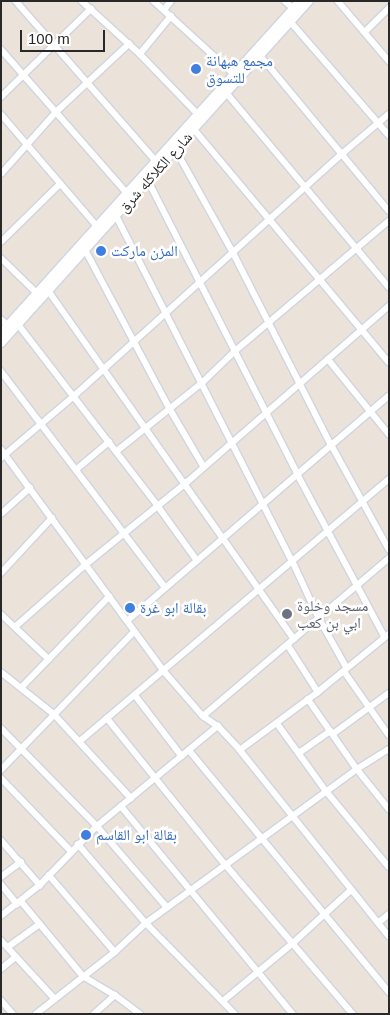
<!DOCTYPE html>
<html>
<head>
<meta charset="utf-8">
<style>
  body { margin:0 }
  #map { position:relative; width:390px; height:1015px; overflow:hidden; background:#ebe2da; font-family:Helvetica,"Noto Naskh Arabic",sans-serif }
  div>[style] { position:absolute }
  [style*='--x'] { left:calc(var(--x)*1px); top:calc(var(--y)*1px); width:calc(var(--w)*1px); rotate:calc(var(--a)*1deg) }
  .roads { filter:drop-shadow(1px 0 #cfd5e1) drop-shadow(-1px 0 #cfd5e1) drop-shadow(0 1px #cfd5e1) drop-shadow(0 -1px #cfd5e1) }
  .street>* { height:5.5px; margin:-2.75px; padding:0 2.75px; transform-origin:2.75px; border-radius:2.75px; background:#fff }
  .secondary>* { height:8px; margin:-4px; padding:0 4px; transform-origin:4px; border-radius:4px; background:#fff }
  .dots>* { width:14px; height:14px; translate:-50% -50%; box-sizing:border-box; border:2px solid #fff; border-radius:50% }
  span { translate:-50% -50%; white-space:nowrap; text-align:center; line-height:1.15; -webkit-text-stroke:5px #fff; paint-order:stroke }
  .shop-label { font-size:15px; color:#366cbe }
  .left { translate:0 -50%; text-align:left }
  .street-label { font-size:15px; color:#282828 }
  .worship-label { font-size:15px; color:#5b616d }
  .frame { position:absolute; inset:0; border:2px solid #282828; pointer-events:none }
  .scale { position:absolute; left:20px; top:30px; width:85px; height:22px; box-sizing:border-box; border:2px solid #282828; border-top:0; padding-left:6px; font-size:15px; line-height:18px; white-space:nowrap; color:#282828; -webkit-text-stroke:4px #fff; paint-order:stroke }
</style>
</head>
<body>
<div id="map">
  <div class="roads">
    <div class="street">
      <div style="--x:16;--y:1;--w:213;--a:48.8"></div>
      <div style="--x:82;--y:1;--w:79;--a:42.4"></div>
      <div style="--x:140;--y:54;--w:83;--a:46"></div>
      <div style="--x:154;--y:1;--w:108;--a:42.4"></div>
      <div style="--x:285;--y:1;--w:11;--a:41"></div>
      <div style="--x:338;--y:1;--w:79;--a:49.6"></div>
      <div style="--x:164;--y:10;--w:11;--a:-52"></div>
      <div style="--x:291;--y:22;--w:150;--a:49.1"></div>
      <div style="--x:365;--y:32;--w:34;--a:-45"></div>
      <div style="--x:1;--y:49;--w:191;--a:48.8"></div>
      <div style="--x:140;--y:54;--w:49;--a:-50.8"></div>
      <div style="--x:260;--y:55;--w:202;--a:50.4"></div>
      <div style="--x:225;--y:91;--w:256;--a:50.1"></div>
      <div style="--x:1;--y:97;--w:126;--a:-44.4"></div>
      <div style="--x:1;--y:114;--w:148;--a:49.4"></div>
      <div style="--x:194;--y:129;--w:304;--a:50.1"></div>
      <div style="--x:176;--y:150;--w:117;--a:60.8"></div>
      <div style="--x:233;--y:252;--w:216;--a:63"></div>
      <div style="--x:331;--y:444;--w:120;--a:61.1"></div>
      <div style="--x:1;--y:174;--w:83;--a:-48.4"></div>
      <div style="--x:56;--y:112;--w:100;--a:-43"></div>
      <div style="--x:148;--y:180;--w:329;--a:63"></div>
      <div style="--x:297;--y:473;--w:186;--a:61.8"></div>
      <div style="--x:116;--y:215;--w:390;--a:63"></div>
      <div style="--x:293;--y:562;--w:62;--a:65.1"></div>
      <div style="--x:319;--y:618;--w:57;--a:60.8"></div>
      <div style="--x:1;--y:242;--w:83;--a:-44.5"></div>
      <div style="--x:85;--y:249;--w:181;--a:62"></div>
      <div style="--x:170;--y:409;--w:67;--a:59.6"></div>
      <div style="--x:1;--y:258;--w:50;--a:44.2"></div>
      <div style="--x:48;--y:290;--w:427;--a:54.8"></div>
      <div style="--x:1;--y:319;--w:9;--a:41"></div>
      <div style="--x:18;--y:324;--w:230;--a:52.4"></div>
      <div style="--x:158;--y:506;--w:67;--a:54.2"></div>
      <div style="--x:328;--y:359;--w:97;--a:50.9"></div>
      <div style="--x:1;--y:371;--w:271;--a:52.8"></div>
      <div style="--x:1;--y:449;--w:275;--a:53.7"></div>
      <div style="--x:164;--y:671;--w:60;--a:49.1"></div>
      <div style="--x:203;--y:716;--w:18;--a:34"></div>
      <div style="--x:218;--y:726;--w:33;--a:47"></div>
      <div style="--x:240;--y:750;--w:238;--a:51.3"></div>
      <div style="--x:117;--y:451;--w:109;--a:-38.7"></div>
      <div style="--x:202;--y:383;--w:46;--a:-44.1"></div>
      <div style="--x:235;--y:351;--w:202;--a:-40.2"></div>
      <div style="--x:1;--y:458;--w:96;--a:-40.3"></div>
      <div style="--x:74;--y:396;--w:363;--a:-42.1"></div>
      <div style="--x:343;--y:153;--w:60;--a:-40.3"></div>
      <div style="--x:77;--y:469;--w:42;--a:-40.2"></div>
      <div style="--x:1;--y:514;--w:39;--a:-42"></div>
      <div style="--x:1;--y:573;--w:75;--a:-47.2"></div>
      <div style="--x:1;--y:614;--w:66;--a:43.2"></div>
      <div style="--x:127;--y:621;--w:345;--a:-40.7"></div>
      <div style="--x:15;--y:627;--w:92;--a:-41.5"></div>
      <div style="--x:84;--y:566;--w:132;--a:-39.1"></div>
      <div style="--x:186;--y:483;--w:269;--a:-41.1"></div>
      <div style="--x:288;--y:645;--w:56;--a:57.4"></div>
      <div style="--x:344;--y:671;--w:78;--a:54.9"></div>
      <div style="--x:1;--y:672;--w:69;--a:38.5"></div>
      <div style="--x:55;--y:715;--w:113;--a:47.5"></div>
      <div style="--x:21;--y:688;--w:127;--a:-46"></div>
      <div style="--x:135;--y:695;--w:77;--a:52.4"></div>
      <div style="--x:308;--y:699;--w:85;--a:55"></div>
      <div style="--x:357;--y:769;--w:51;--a:51.3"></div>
      <div style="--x:203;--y:716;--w:244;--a:-40.3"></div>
      <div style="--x:107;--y:718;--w:188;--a:51.1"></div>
      <div style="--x:225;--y:864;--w:197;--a:49.5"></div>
      <div style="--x:277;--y:723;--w:85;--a:54.1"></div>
      <div style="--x:327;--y:792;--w:97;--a:50.4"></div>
      <div style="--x:1;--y:728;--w:137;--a:45.6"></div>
      <div style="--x:97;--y:826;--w:107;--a:49.2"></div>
      <div style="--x:333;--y:734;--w:69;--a:-36.2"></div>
      <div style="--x:80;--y:741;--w:405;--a:-40.3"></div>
      <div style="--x:189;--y:750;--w:314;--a:50.4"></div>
      <div style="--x:240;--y:750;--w:97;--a:-36.6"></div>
      <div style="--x:318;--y:692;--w:92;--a:-39.2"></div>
      <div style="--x:299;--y:753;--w:38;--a:-35"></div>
      <div style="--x:1;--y:770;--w:192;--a:-46.1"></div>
      <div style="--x:1;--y:778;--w:101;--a:46.2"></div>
      <div style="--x:121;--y:806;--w:270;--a:50.4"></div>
      <div style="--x:1;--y:840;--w:60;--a:49.1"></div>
      <div style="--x:78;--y:844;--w:104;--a:49.3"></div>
      <div style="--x:146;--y:923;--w:127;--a:45.6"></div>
      <div style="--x:49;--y:875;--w:101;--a:49.4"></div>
      <div style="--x:1;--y:877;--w:25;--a:-37"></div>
      <div style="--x:1;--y:884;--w:26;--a:51"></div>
      <div style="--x:21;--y:901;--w:97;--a:50.4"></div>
      <div style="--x:83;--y:976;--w:37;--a:31"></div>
      <div style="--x:115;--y:995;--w:31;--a:37"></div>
      <div style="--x:1;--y:916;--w:50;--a:-38.5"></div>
      <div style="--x:40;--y:885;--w:82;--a:-46"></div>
      <div style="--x:97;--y:826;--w:157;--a:-39.6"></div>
      <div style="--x:378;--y:923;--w:14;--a:-39"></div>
      <div style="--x:1;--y:940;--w:80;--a:47.5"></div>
      <div style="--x:8;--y:947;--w:39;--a:-36"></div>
      <div style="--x:1;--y:969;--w:19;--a:-39"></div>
      <div style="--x:1;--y:1000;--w:18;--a:49"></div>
      <div style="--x:223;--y:1001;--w:91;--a:-39.6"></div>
      <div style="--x:293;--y:943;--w:79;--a:-42.4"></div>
      <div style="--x:36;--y:1014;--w:100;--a:-38.1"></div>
      <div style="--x:115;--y:952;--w:42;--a:-43.1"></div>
      <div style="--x:146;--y:923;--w:261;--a:-36.1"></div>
      <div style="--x:357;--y:769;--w:38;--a:-32"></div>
      <div style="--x:94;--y:1014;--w:28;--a:-42"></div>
    </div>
    <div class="secondary">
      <div style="--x:1;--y:333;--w:447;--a:-48"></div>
      <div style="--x:1;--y:343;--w:460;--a:-48"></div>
    </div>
  </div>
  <div class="dots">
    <div style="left:196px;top:69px;background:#3f7fe0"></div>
    <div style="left:101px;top:251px;background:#3f7fe0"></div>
    <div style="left:130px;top:608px;background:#3f7fe0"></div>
    <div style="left:287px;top:614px;background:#6b7280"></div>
    <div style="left:86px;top:835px;background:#3f7fe0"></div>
  </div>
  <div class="shop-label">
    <span class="left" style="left:206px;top:69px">مجمع هبهانة<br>للتسوق</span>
    <span class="left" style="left:111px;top:251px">المزن ماركت</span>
    <span class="left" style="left:140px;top:608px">بقالة ابو غرة</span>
    <span class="left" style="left:96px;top:835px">بقالة ابو القاسم</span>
  </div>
  <div class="street-label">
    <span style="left:155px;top:172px;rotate:-48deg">شارع الكلاكله شرق</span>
  </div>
  <div class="worship-label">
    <span class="left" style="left:297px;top:614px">مسجد وخلوة<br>ابي بن كعب</span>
  </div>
  <div class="frame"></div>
  <div class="scale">100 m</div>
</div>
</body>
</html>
